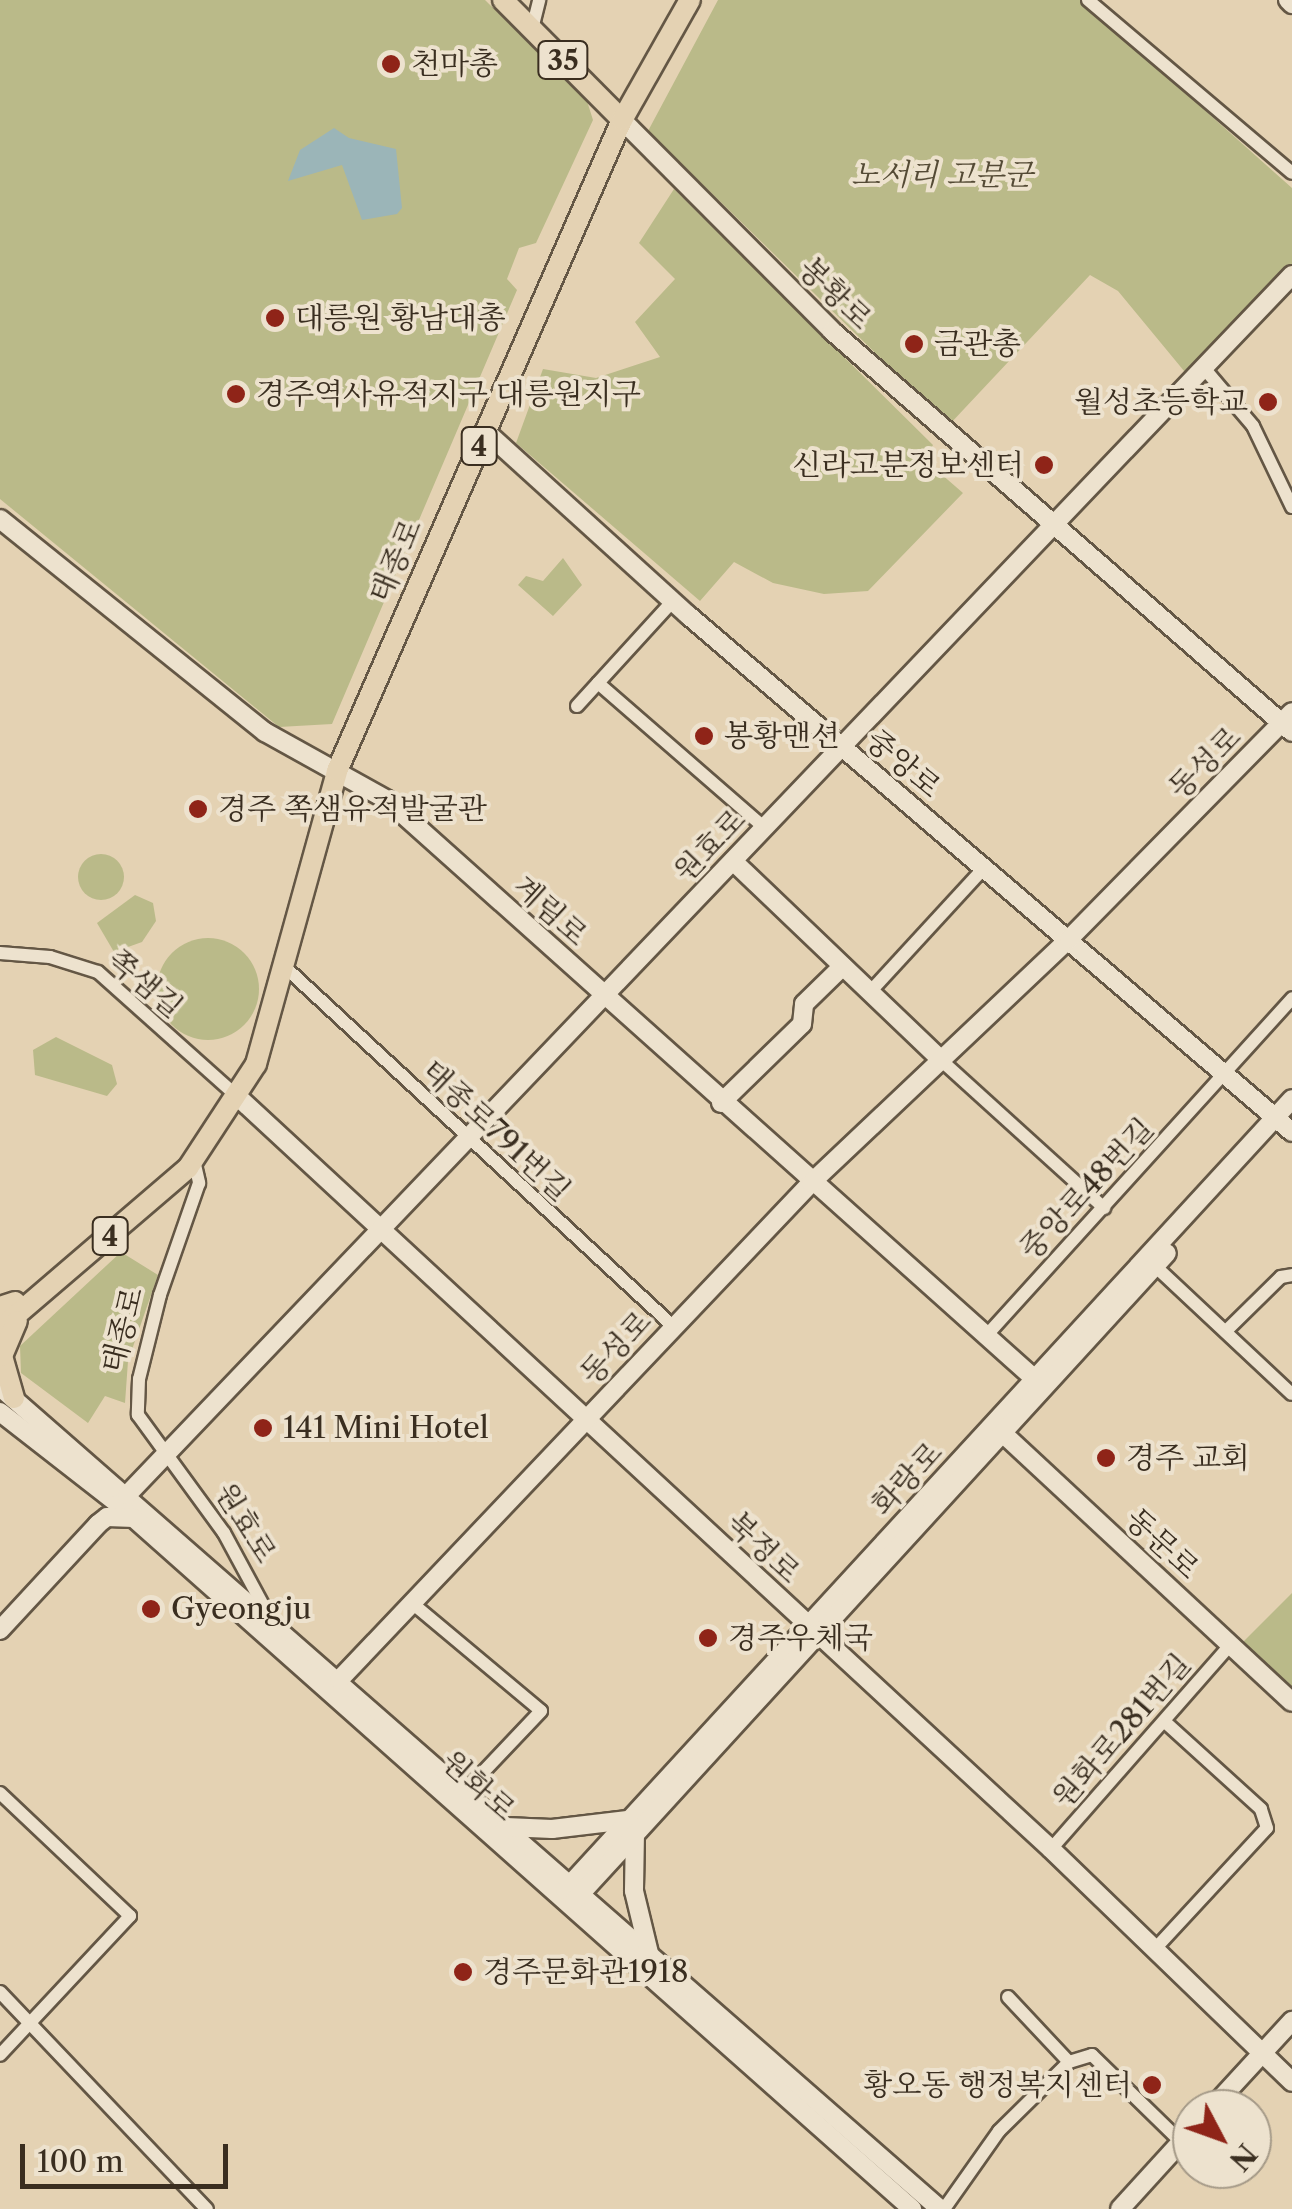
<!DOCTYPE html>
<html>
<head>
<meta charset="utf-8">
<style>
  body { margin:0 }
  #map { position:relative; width:1292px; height:2209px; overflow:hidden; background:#e4d2b3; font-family:"Libre Caslon Text","Noto Serif KR",serif }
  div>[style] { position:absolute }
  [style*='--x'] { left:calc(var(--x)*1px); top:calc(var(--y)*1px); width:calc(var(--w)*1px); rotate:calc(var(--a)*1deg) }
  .green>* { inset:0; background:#baba89 }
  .round { border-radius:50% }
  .water>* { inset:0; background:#9bb5b8 }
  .roads { filter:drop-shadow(2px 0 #645745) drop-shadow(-2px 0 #645745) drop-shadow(0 2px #645745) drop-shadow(0 -2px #645745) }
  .street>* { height:12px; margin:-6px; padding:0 6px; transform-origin:6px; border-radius:6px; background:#ede2ce }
  .secondary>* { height:18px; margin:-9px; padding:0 9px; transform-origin:9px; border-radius:9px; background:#ede2ce }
  .primary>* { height:20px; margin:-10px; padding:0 10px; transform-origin:10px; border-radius:10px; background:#e4d2b3 }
  .dots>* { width:28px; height:28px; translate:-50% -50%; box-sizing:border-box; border:5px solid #ede2ce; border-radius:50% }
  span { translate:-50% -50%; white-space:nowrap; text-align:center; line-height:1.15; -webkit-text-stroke:8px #ede2ce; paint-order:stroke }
  .shield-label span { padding:2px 8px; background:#ede2ce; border:2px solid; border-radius:8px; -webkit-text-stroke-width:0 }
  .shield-label { font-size:28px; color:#3a2e20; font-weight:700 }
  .poi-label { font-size:30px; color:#3a2e20 }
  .left { translate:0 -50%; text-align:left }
  .right { translate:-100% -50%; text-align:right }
  .park-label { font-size:30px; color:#544a35; font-style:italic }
  .street-label { font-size:30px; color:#3a2e20 }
  .north { position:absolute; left:1172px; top:2089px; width:100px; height:100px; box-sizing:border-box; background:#ede2ce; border:2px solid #a59a88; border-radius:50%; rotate:131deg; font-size:28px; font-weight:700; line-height:40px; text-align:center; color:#3a2e20 }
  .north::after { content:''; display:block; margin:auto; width:35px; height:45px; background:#8f2418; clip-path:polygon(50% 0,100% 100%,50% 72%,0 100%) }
  .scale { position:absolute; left:20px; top:2144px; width:208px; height:45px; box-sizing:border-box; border:5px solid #3a2e20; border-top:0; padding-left:12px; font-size:30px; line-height:35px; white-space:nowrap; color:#3a2e20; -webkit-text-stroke:8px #ede2ce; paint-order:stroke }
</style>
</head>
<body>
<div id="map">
  <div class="green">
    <div style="clip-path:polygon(0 0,485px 0,587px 101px,593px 120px,536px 243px,519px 248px,507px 279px,517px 290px,332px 724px,279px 727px,0 499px)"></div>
    <div style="clip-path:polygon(718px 0,1081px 0,1292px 188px,1292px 266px,1189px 377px,1118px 291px,1090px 275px,949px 425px,648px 131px)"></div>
    <div style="clip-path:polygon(674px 189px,933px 445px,925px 460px,963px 493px,868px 591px,824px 594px,773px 583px,734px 562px,700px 601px,516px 443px,543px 369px,596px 378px,660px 357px,635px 322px,675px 279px,639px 243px)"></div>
    <div style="clip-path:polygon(563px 558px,582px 585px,553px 616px,518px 585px,526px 576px,543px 581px)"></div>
    <div class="round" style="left:78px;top:854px;width:46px;height:46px"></div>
    <div style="clip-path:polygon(135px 895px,153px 903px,156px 921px,142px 942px,114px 952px,97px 923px)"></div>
    <div class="round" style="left:157px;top:938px;width:102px;height:102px"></div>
    <div style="clip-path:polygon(56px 1037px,112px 1065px,117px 1084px,107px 1096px,35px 1075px,33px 1050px)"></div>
    <div style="clip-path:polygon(121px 1252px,158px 1275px,128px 1361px,125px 1403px,105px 1396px,88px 1423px,21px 1373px,20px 1346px)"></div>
    <div style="clip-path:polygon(1292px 1593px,1292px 1689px,1242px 1643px)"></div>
  </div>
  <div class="water">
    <div style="clip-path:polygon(334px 128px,349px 138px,396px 149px,402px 208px,397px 214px,362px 220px,342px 165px,288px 181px,300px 150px)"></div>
  </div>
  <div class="roads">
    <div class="street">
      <div style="--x:1088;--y:0;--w:267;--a:40.3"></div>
      <div style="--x:532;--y:29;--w:30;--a:-76"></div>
      <div style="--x:1203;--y:367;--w:77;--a:49.7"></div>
      <div style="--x:1253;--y:426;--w:90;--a:64.3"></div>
      <div style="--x:598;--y:683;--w:221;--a:41"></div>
      <div style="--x:577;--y:706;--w:142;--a:-47.6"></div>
      <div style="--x:0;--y:953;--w:50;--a:4.6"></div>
      <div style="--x:50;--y:957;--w:50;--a:17.4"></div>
      <div style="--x:98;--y:972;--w:188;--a:41.8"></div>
      <div style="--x:286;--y:968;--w:529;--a:42.78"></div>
      <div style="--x:870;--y:992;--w:168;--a:-47.4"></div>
      <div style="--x:942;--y:1061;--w:219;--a:42.2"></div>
      <div style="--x:193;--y:1156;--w:28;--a:77"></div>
      <div style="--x:199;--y:1183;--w:119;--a:109.2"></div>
      <div style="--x:160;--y:1295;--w:87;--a:104"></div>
      <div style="--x:139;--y:1379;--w:36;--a:92"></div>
      <div style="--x:138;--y:1415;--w:146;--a:53.9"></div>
      <div style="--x:224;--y:1533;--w:97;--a:61.6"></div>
      <div style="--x:1155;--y:1266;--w:187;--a:43.1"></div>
      <div style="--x:1226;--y:1331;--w:77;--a:-44.5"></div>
      <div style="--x:1281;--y:1277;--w:11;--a:-10"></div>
      <div style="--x:986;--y:1336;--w:456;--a:-47.8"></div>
      <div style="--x:412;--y:1603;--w:168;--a:39.9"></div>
      <div style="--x:541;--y:1711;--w:110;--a:133.5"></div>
      <div style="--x:0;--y:1793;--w:179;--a:43.4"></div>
      <div style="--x:130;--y:1916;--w:190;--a:133.1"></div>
      <div style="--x:1051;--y:1849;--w:271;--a:-48.7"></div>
      <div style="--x:1154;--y:1950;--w:166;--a:-47.2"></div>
      <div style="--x:1267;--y:1828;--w:20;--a:-108"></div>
      <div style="--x:1261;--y:1809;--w:128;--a:-137.8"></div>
      <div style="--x:0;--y:1992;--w:300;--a:46.4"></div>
      <div style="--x:1069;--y:2062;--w:24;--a:-17"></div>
      <div style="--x:1092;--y:2055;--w:124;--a:44.3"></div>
      <div style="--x:944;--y:2209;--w:95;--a:-54.8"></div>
      <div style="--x:999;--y:2131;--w:98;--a:-44.6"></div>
      <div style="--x:1069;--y:2062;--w:89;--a:-133.2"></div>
    </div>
    <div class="secondary">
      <div style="--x:1288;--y:0;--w:6;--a:45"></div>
      <div style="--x:622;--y:120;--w:298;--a:45.1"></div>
      <div style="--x:832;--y:331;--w:610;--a:41.08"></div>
      <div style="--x:485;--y:431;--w:274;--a:42.2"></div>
      <div style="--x:688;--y:615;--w:795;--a:40.56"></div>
      <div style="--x:0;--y:519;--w:340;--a:38.8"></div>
      <div style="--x:265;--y:732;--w:140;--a:29.1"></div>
      <div style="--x:387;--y:800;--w:870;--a:41.79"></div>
      <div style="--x:733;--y:861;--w:289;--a:43.7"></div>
      <div style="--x:238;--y:1097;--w:1107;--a:42.77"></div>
      <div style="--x:1051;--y:1849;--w:335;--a:44"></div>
      <div style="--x:721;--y:1103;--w:113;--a:-44.3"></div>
      <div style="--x:802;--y:1024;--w:20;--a:-84"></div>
      <div style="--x:804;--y:1004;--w:54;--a:-44.3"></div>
      <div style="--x:0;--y:1387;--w:1249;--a:41.17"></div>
      <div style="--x:0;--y:1412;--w:150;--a:37.9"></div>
      <div style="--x:118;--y:1504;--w:1062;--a:41.6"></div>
      <div style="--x:995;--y:1426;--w:405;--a:42.9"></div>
      <div style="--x:127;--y:1495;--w:1687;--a:-46.32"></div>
      <div style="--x:0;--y:1630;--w:144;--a:-47.2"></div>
      <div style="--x:98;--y:1524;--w:11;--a:-38"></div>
      <div style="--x:107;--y:1517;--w:27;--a:2"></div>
      <div style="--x:339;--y:1680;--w:685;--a:-46.48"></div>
      <div style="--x:811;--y:1183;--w:355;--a:-43.4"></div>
      <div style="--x:1069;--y:939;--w:318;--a:-45.5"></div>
      <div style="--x:506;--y:1827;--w:46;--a:2.5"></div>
      <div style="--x:552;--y:1829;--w:76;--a:-6.8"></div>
      <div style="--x:635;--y:1832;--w:59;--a:91"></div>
      <div style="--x:634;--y:1891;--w:68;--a:76.4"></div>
      <div style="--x:565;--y:1890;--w:1074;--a:-47.41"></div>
      <div style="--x:574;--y:1901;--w:878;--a:-47.54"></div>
      <div style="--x:1211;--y:2109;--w:120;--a:-47.4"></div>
      <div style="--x:1120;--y:2209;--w:107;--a:-47.7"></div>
    </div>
    <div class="primary">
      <div style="--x:503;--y:0;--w:169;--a:45.2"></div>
      <div style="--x:0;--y:1307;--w:16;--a:-18"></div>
      <div style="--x:0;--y:1329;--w:248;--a:-40.6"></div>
      <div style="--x:188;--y:1168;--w:124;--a:-56.8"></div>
      <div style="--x:256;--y:1064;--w:304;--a:-74.5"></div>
      <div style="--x:337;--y:771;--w:711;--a:-66.36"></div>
      <div style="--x:622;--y:120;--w:138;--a:-60.5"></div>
      <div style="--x:14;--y:1398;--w:44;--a:-105.9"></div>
      <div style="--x:2;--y:1356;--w:38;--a:-67"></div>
    </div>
  </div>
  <div class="dots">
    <div style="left:391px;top:64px;background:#8f2418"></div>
    <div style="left:275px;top:318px;background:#8f2418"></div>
    <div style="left:914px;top:344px;background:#8f2418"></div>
    <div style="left:236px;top:394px;background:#8f2418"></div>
    <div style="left:1268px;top:402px;background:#8f2418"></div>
    <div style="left:1044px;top:465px;background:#8f2418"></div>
    <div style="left:704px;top:736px;background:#8f2418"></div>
    <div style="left:198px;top:809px;background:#8f2418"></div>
    <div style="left:263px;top:1428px;background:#8f2418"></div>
    <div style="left:1106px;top:1458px;background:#8f2418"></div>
    <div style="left:151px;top:1609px;background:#8f2418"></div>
    <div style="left:708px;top:1638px;background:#8f2418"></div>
    <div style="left:463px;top:1972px;background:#8f2418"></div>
    <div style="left:1152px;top:2085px;background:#8f2418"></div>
  </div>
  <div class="shield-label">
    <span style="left:563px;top:60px">35</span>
    <span style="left:479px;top:446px">4</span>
    <span style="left:110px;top:1236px">4</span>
  </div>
  <div class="poi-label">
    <span class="left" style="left:411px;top:64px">천마총</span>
    <span class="left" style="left:295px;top:318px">대릉원 황남대총</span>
    <span class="left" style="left:934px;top:344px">금관총</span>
    <span class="left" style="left:256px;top:394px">경주역사유적지구 대릉원지구</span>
    <span class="right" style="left:1248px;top:402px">월성초등학교</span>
    <span class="right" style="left:1024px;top:465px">신라고분정보센터</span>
    <span class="left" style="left:724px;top:736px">봉황맨션</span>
    <span class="left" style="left:218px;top:809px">경주 쪽샘유적발굴관</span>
    <span class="left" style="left:283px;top:1428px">141 Mini Hotel</span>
    <span class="left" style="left:1126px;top:1458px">경주 교회</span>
    <span class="left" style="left:171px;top:1609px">Gyeongju</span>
    <span class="left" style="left:728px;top:1638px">경주우체국</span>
    <span class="left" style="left:483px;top:1972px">경주문화관1918</span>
    <span class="right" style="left:1132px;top:2085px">황오동 행정복지센터</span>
  </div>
  <div class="park-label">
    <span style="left:942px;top:175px">노서리 고분군</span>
  </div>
  <div class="street-label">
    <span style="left:835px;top:294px;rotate:44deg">봉황로</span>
    <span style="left:396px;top:561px;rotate:-67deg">태종로</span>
    <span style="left:1205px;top:763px;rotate:-45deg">동성로</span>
    <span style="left:903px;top:764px;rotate:40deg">중앙로</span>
    <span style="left:710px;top:846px;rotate:-46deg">원효로</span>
    <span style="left:550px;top:911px;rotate:42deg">계림로</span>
    <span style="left:145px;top:984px;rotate:40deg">쪽샘길</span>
    <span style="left:496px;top:1131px;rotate:43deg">태종로791번길</span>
    <span style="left:1087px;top:1189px;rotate:-47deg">중앙로48번길</span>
    <span style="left:123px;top:1330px;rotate:-76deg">태종로</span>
    <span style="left:616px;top:1348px;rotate:-47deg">동성로</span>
    <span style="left:907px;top:1479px;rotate:-47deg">화랑로</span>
    <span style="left:245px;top:1523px;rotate:58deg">원효로</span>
    <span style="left:1162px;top:1544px;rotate:43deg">동문로</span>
    <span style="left:763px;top:1548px;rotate:43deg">북정로</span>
    <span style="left:1122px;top:1731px;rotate:-49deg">원화로281번길</span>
    <span style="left:478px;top:1786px;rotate:42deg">원화로</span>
  </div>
  <div class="north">N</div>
  <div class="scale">100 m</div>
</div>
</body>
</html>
